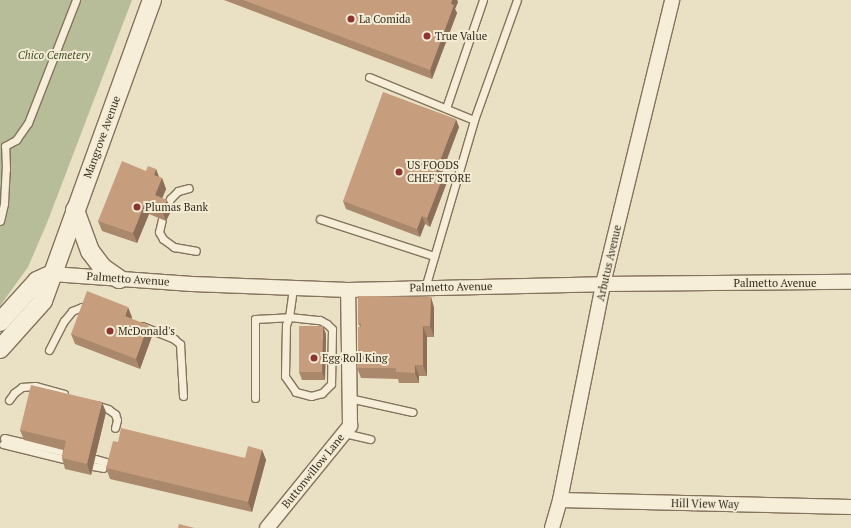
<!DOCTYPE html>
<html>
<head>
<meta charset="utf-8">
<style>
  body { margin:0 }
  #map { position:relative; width:851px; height:528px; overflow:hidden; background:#eae1c5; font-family:"PT Serif",serif }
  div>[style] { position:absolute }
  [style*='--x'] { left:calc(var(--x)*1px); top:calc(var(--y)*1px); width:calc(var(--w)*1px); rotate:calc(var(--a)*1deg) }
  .cemetery>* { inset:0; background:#b7bd98 }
  .roads { filter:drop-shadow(1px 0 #84735d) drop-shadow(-1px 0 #84735d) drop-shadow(0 1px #84735d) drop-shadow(0 -1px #84735d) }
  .service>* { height:7px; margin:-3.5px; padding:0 3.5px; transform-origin:3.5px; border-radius:3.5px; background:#f6eed8 }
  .minor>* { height:14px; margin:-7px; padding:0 7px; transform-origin:7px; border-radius:7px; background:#f6eed8 }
  .tertiary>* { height:18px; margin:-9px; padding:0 9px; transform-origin:9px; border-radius:9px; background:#f6eed8 }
  .wall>* { inset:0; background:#aa886c }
  .shaded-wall>* { inset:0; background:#8b6f58 }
  .building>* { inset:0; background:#c69e7e }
  .dots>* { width:11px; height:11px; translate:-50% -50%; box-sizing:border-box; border:2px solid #f3ebd4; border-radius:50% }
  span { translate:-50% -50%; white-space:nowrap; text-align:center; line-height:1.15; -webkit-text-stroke:4px #f3ebd4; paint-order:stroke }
  .poi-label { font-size:11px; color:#352b1f }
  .left { translate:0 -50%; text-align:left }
  .park-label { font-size:11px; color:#445027; font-style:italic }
  .street-label { font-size:11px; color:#352b1f }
</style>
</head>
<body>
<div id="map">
  <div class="cemetery">
    <div style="clip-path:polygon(0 0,132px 0,47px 223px,28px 267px,0 306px)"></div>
  </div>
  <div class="roads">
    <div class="service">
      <div style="--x:369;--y:77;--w:113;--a:22.3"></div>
      <div style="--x:446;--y:108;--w:114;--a:-71.1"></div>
      <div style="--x:166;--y:209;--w:11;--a:-68"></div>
      <div style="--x:170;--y:199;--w:11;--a:-45"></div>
      <div style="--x:178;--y:191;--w:11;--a:-15"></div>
      <div style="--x:162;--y:219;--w:13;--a:103"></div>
      <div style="--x:159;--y:232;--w:8;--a:60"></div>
      <div style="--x:163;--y:239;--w:14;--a:36"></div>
      <div style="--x:174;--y:247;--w:22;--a:10"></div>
      <div style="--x:320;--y:219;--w:120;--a:18"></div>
      <div style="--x:0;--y:221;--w:18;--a:-77"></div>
      <div style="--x:4;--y:203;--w:34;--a:-87"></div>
      <div style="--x:6;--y:169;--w:23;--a:-92"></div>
      <div style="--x:5;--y:146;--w:13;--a:-29"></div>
      <div style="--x:16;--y:140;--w:21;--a:-55"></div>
      <div style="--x:28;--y:123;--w:132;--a:-68.7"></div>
      <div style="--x:425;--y:288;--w:175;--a:-73.7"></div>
      <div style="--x:474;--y:120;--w:127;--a:-70.3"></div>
      <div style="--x:142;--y:326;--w:35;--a:22"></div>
      <div style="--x:174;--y:339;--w:8;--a:40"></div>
      <div style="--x:180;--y:344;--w:52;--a:86.7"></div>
      <div style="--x:49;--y:350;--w:33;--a:-63"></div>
      <div style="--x:64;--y:321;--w:13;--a:-51"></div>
      <div style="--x:72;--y:311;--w:11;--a:-22"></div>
      <div style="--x:82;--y:307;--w:7;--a:0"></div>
      <div style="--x:255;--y:398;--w:79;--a:-90"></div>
      <div style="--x:255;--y:319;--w:34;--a:-3"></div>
      <div style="--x:289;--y:317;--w:31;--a:6"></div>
      <div style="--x:320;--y:320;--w:8;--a:30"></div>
      <div style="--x:327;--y:324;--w:7;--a:45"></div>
      <div style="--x:332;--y:329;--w:55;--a:91"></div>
      <div style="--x:331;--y:384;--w:13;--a:135"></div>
      <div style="--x:322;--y:393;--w:11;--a:165"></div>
      <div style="--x:311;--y:396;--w:16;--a:-165"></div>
      <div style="--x:296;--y:392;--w:19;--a:-125"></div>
      <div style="--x:285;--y:376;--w:51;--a:-88.9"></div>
      <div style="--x:286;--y:325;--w:9;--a:-69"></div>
      <div style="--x:289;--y:317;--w:30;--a:-82"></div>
      <div style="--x:349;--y:398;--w:65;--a:12.5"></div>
      <div style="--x:9;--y:400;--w:9;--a:-54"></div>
      <div style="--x:14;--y:393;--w:10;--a:-37"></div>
      <div style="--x:22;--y:387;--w:13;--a:-4"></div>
      <div style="--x:35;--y:386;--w:30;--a:15"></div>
      <div style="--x:96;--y:405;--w:13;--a:18"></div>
      <div style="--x:108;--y:409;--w:9;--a:36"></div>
      <div style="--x:115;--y:414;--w:6;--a:72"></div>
      <div style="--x:117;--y:420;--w:8;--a:104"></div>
      <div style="--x:344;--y:433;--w:27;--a:13"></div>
      <div style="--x:4;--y:438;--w:67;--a:13"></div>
      <div style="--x:3;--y:444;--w:66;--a:14"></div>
      <div style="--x:95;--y:459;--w:11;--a:15"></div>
      <div style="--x:93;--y:466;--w:10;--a:11"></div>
    </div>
    <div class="minor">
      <div style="--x:52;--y:274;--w:140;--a:4.1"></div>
      <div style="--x:192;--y:284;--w:156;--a:2.2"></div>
      <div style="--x:348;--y:290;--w:255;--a:-1.3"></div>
      <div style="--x:603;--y:284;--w:248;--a:-0.5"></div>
      <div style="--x:560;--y:500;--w:291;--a:1.4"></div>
      <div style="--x:267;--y:528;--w:132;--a:-50.9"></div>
      <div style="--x:350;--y:426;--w:136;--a:-90.8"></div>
      <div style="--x:552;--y:528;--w:29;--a:-74"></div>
      <div style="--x:560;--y:500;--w:220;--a:-78.7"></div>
      <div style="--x:603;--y:284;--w:292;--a:-76.3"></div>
    </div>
    <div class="tertiary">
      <div style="--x:75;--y:210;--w:44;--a:69.9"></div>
      <div style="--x:90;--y:251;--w:20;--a:53"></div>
      <div style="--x:102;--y:267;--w:21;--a:35"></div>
      <div style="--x:0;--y:322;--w:55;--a:-47.9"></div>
      <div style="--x:37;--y:281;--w:17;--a:-25"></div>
      <div style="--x:0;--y:349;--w:64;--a:-48.1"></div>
      <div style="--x:43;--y:301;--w:320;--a:-70.1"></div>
    </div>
  </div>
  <div class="wall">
    <div style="clip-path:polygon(224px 0,457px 0,458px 2px,455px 9px,457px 13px,432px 79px)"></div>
    <div style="clip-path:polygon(459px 127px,442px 173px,444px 174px,447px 182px,430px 227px,425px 224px,420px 237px,346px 209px,343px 201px)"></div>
    <div style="clip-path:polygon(156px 169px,159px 177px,162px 178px,166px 189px,162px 198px,171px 211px,166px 221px,149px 214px,137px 243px,102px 231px,98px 221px,146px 171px)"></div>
    <div style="clip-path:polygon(431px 297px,434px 308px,434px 337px,427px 337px,427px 376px,419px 376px,419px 383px,399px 383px,398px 379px,361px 378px,357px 368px,359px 353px,358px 350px,360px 327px,358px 323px)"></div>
    <div style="clip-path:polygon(132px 317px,131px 318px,152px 336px,140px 369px,75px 344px,71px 334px)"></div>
    <div style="clip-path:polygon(326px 334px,325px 380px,302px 380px,299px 372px)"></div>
    <div style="clip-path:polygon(106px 412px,91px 475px,65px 469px,62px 458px,63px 450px,24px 440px,20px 430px)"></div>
    <div style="clip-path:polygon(118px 442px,245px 458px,262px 450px,266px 460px,252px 512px,110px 479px,106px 468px)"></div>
  </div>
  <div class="shaded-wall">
    <div style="clip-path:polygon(452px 0,457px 0,458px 2px,455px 9px,457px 13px,432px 79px,430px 70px)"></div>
    <div style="clip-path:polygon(456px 119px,459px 127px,439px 180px,436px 171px)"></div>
    <div style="clip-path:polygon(156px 169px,160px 180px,154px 175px)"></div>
    <div style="clip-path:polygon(444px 174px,447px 182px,430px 227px,427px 218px)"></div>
    <div style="clip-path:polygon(162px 178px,166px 189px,159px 206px,155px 195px)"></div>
    <div style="clip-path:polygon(167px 200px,171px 211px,166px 221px,162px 211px)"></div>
    <div style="clip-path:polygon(145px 203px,149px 214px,137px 243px,133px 233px)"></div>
    <div style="clip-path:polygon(422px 216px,425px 224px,420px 237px,417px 229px)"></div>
    <div style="clip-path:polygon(431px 297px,434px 308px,434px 337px,430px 326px)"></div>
    <div style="clip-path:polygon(128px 307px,132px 317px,128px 326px,125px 316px)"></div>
    <div style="clip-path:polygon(148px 325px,152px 336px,140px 369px,136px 359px)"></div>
    <div style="clip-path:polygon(323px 326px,326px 334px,325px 380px,322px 372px)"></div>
    <div style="clip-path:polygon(423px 326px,427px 337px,427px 376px,423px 365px)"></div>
    <div style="clip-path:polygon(415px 365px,419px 376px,419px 383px,415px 373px)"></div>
    <div style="clip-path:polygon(102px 402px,106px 412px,91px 475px,87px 464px)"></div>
    <div style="clip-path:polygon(262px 450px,266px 460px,252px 512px,248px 502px)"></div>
  </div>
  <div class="building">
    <div style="clip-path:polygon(243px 0,452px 0,451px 4px,454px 5px,430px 70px)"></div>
    <div style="clip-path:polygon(383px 92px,456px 119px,436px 171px,444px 174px,427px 218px,422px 216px,417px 229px,343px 201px)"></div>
    <div style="clip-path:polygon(122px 161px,146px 171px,148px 166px,156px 169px,154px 175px,162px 178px,155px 195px,167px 200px,162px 211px,145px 203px,133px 233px,98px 221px)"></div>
    <div style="clip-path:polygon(87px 291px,128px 307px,125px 316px,148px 325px,136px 359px,71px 334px)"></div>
    <div style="clip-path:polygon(358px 296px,431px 297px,430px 326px,423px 326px,423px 365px,415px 365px,415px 373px,396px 372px,396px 368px,357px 368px,357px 353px,360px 353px,360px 350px,358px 350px,358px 327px,361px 327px,361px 323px,358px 323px)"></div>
    <div style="clip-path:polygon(299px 326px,323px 326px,322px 372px,299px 372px)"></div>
    <div style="clip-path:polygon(31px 385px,102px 402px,87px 464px,62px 458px,66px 441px,20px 430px)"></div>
    <div style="clip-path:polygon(121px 428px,245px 458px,248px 446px,262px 450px,248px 502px,106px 468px,113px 441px,118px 442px)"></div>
    <div style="clip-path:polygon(179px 524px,195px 528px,178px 528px)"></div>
  </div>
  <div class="dots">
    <div style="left:351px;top:19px;background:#8e3431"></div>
    <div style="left:427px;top:36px;background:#8e3431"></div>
    <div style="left:399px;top:172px;background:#8e3431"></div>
    <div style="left:137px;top:207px;background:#8e3431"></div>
    <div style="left:110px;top:331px;background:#8e3431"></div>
    <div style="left:314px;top:358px;background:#8e3431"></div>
  </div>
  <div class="poi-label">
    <span class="left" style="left:359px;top:19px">La Comida</span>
    <span class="left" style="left:435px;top:36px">True Value</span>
    <span class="left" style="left:407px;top:172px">US FOODS<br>CHEF'STORE</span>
    <span class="left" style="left:145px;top:207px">Plumas Bank</span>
    <span class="left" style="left:118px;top:331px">McDonald's</span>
    <span class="left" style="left:322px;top:358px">Egg Roll King</span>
  </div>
  <div class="park-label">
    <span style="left:54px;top:55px">Chico Cemetery</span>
  </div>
  <div class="street-label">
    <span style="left:102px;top:137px;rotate:-70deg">Mangrove Avenue</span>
    <span style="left:609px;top:263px;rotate:-77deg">Arbutus Avenue</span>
    <span style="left:128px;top:279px;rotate:4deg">Palmetto Avenue</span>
    <span style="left:775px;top:283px">Palmetto Avenue</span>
    <span style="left:451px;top:287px;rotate:-1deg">Palmetto Avenue</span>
    <span style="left:313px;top:471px;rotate:-51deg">Buttonwillow Lane</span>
    <span style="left:705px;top:504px;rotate:1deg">Hill View Way</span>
  </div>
</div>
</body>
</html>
